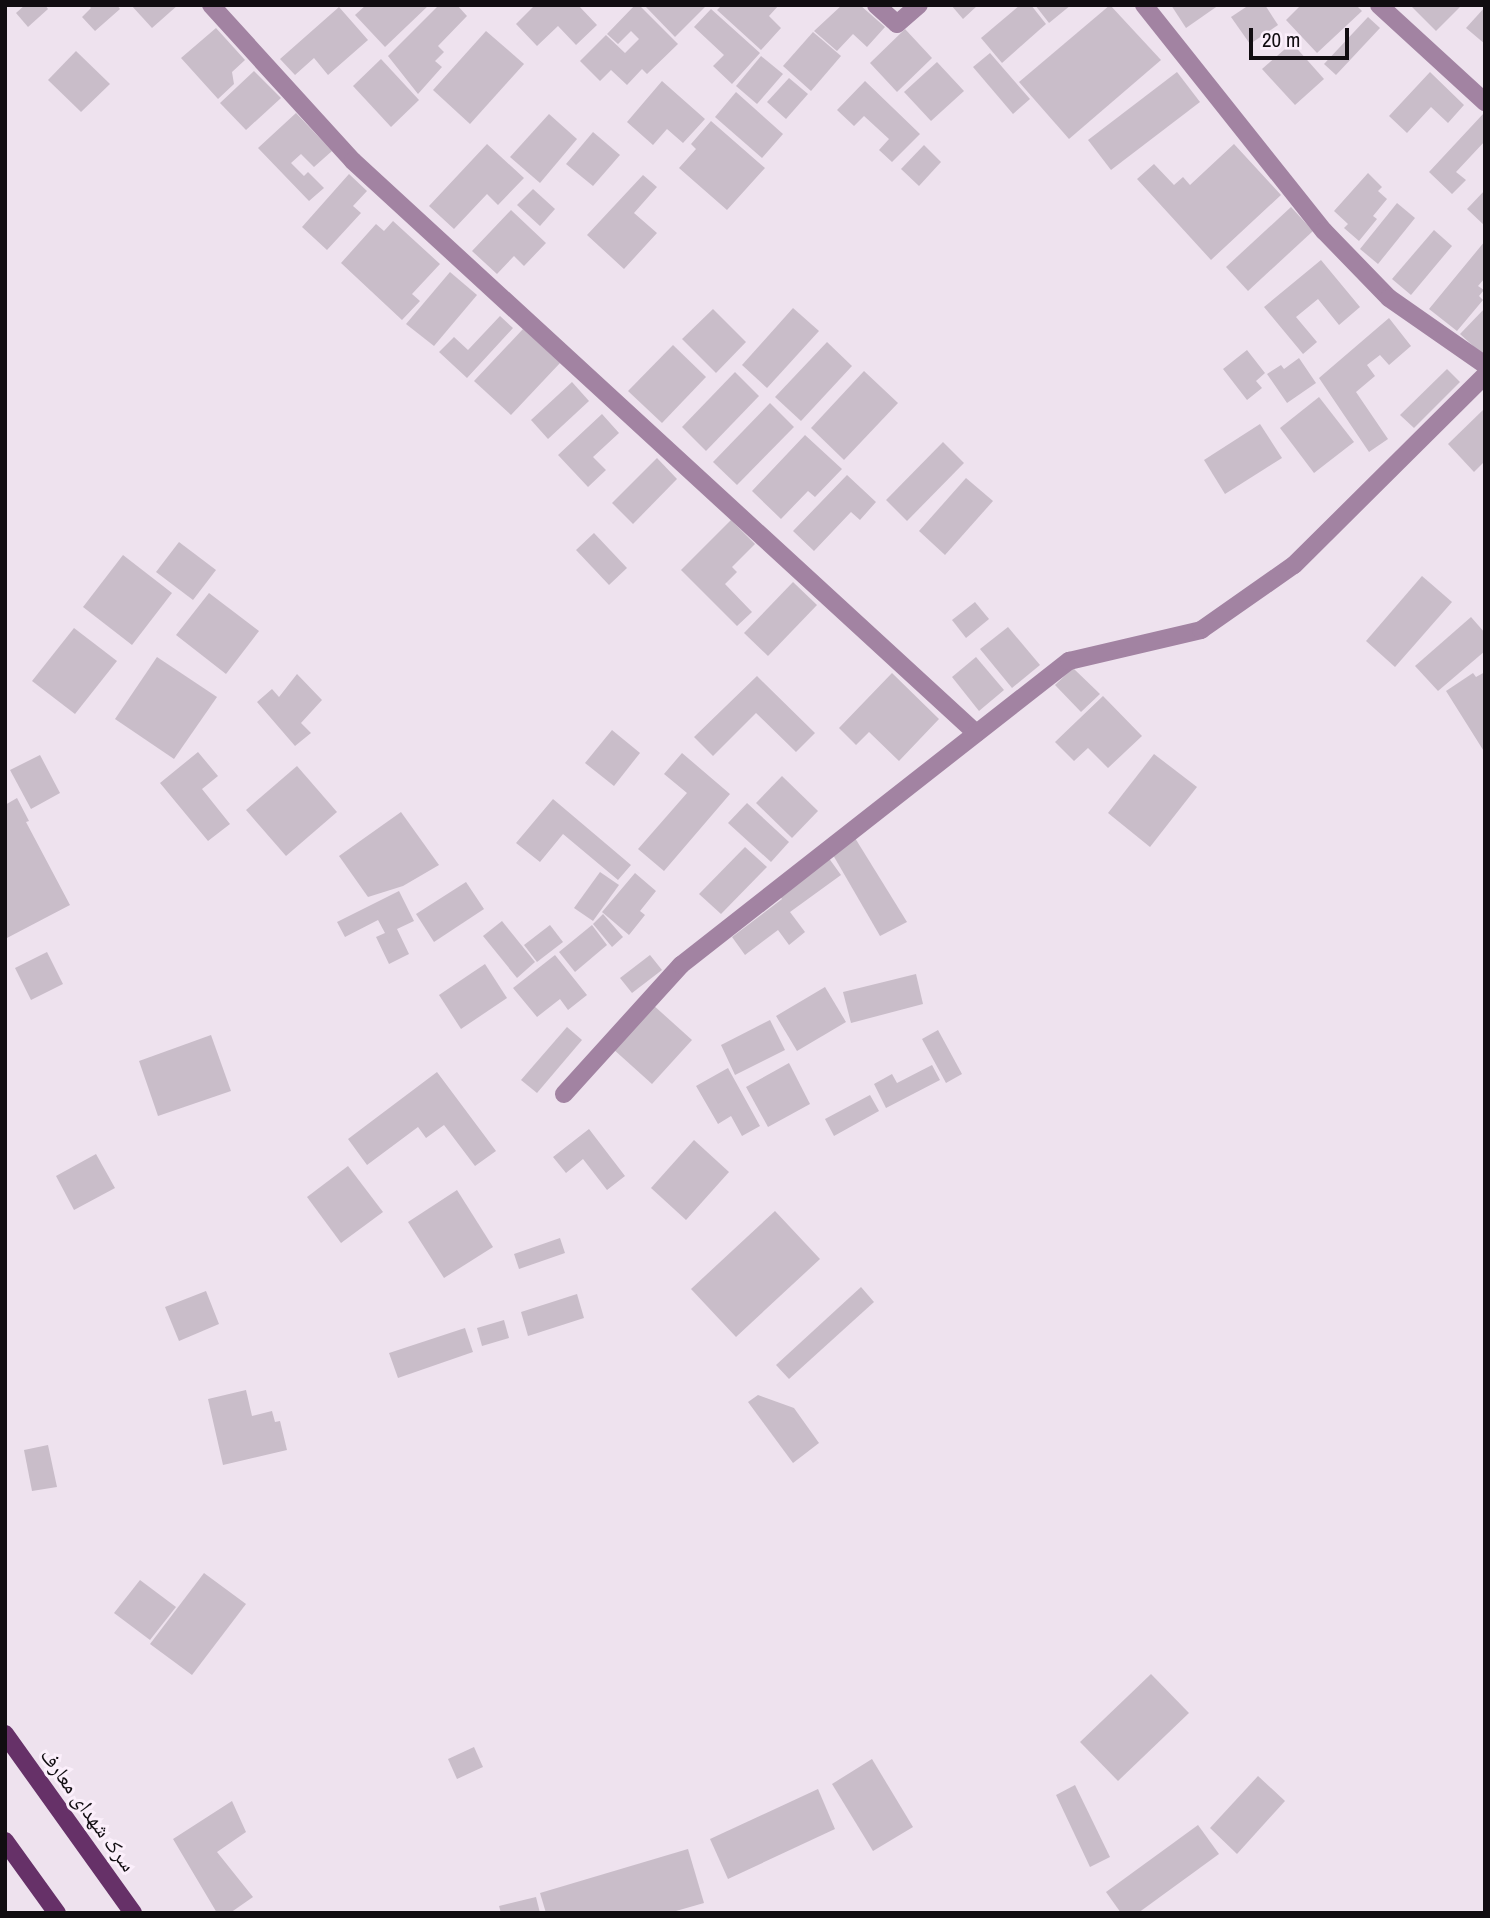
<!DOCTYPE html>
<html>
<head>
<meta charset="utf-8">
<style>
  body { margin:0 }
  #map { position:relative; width:1490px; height:1918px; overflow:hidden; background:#eee2ee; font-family:"Archivo Narrow","Noto Naskh Arabic",sans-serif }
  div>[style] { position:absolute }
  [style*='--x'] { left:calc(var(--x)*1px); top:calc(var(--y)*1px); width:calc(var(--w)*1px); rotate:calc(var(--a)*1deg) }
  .building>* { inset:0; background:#c9bdc9 }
  .minor>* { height:18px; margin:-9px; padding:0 9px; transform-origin:9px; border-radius:9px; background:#a283a2 }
  .major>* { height:18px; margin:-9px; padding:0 9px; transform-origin:9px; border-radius:9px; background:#663168 }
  span { translate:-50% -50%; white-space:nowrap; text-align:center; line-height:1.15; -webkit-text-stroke:6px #fbeffb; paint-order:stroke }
  .street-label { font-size:21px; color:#110d11 }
  .frame { position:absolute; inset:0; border:7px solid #110d11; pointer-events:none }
  .scale { position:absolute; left:1249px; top:28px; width:100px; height:32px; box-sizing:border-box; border:4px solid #110d11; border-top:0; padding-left:9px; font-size:21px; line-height:24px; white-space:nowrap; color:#110d11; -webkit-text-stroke:5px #fbeffb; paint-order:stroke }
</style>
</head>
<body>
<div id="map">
  <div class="building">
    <div style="clip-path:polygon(25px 5px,45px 5px,48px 9px,28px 27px,16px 13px)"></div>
    <div style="clip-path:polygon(88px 5px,117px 5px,120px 9px,95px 31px,82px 17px,91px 8px)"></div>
    <div style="clip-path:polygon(131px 5px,178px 5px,152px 28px)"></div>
    <div style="clip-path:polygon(366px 5px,429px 5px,385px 47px,355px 15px)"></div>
    <div style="clip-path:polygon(439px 5px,457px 5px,467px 16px,438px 46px,444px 52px,435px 61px,442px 67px,418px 94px,388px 56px)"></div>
    <div style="clip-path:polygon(535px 5px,578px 5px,597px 25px,576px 45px,558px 26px,537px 46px,516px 24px)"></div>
    <div style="clip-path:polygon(635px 5px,639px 5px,678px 44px,647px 74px,642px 69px,627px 85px,611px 70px,600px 81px,580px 61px,606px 35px,625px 53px,639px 39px,631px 31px,618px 44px,607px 34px)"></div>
    <div style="clip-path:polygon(644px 5px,703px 5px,705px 7px,675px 37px)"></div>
    <div style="clip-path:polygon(722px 5px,779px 5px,769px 16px,781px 28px,761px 50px,717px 10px)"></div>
    <div style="clip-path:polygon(842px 5px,860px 5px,885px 27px,867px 47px,853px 34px,837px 51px,814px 31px)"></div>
    <div style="clip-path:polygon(951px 5px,978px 5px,963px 19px)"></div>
    <div style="clip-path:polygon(1020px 5px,1031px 5px,1046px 24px,1002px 63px,981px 38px)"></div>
    <div style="clip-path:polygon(1035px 5px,1071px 5px,1049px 23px)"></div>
    <div style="clip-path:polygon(1110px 5px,1161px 60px,1069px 139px,1019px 82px)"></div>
    <div style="clip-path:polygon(1171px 5px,1219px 5px,1186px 28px)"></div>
    <div style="clip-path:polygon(1249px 5px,1265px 5px,1278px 25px,1250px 44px,1231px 17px)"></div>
    <div style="clip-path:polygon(1301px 5px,1356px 5px,1362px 11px,1317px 53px,1286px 20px)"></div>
    <div style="clip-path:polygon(1410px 5px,1462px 5px,1436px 31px)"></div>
    <div style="clip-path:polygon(339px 7px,368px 40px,328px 75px,314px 58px,295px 75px,280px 59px)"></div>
    <div style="clip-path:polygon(1485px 7px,1485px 44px,1466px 28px)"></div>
    <div style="clip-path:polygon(711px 9px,760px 53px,732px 84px,713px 66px,724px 55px,694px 27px)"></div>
    <div style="clip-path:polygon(1368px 17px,1380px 28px,1336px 75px,1324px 64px)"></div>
    <div style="clip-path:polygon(216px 28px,245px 60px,232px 72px,234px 84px,218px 99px,181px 58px)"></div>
    <div style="clip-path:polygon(905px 29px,932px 58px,897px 92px,870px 63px)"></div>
    <div style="clip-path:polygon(486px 31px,524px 64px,470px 124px,433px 90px)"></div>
    <div style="clip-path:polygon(813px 32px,841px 56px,811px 91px,783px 66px)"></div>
    <div style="clip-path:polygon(1292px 43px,1324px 79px,1295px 105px,1262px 69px)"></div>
    <div style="clip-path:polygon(76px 51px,110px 84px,81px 112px,48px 80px)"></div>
    <div style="clip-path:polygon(990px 53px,1030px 99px,1013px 114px,973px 67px)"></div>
    <div style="clip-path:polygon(761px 56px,783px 74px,757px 104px,736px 86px)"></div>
    <div style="clip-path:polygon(381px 59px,419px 100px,391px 127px,353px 86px)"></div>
    <div style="clip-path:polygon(937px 62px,964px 91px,931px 121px,904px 92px)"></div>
    <div style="clip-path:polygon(254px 71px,281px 98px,246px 130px,220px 103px)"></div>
    <div style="clip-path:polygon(1177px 72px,1200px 102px,1111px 170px,1088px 140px)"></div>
    <div style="clip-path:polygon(1430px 72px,1464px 105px,1448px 123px,1431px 107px,1407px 133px,1389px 116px)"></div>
    <div style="clip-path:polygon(789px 78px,808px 94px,786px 119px,767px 102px)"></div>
    <div style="clip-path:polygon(662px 81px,705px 119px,683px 143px,667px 129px,653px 145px,627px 122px)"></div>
    <div style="clip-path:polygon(865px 81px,920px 134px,892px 162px,879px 150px,889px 139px,864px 116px,854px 126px,837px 110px)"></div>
    <div style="clip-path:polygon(736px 92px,783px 134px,762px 158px,715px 117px)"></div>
    <div style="clip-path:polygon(296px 113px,332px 151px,314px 167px,301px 154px,291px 163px,304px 176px,308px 172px,324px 188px,309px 201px,258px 148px)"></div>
    <div style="clip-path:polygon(549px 114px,577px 139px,540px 183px,510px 157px)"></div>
    <div style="clip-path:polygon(1483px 114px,1485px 141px,1456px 172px,1466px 180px,1452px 194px,1429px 172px)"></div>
    <div style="clip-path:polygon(711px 121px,765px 168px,727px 210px,679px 168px,696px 149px,691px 144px)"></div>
    <div style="clip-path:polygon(593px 132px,620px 155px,593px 186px,566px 164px)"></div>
    <div style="clip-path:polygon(487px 144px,524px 178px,498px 205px,487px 194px,454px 229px,429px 206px)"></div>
    <div style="clip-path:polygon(1234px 144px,1281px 195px,1211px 260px,1137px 179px,1154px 164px,1174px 185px,1183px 177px,1190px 185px)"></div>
    <div style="clip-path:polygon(924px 145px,941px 162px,919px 186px,901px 169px)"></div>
    <div style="clip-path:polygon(1368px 173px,1382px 187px,1378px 191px,1387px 199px,1373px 216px,1377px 219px,1359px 241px,1344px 228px,1348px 224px,1334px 211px)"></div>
    <div style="clip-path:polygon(349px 174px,367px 191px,353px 206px,361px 213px,327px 250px,302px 227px)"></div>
    <div style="clip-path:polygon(643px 175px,657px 187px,634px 213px,657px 233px,624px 269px,587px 235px)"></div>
    <div style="clip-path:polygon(533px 189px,555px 209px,540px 226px,517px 205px)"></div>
    <div style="clip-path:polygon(1485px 190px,1485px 226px,1467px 209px)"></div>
    <div style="clip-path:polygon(1397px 203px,1415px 218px,1378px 264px,1360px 249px)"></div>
    <div style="clip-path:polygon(1291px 207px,1313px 231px,1248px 291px,1226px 267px)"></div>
    <div style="clip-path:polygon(511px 210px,546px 243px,524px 266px,514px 256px,497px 274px,472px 251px)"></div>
    <div style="clip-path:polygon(393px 221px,440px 264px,412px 294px,420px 301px,402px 320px,341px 263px,376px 224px,384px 231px)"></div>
    <div style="clip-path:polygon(1434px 230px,1452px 246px,1411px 295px,1392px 279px)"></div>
    <div style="clip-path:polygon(1485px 241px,1485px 278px,1478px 286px,1484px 290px,1479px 296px,1483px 300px,1457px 331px,1429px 309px)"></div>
    <div style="clip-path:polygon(1321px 260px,1360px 307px,1339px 325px,1318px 299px,1296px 317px,1317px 342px,1303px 354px,1264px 307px)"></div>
    <div style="clip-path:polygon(450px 272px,477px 295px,434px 346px,406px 324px)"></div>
    <div style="clip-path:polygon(793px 308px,819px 331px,767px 388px,742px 365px)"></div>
    <div style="clip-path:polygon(1485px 308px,1485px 350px,1482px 354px,1460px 334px)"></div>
    <div style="clip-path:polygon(713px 309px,746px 342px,716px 373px,682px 339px)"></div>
    <div style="clip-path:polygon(500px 316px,513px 328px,467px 378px,439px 352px,454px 337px,468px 350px)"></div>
    <div style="clip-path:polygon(1389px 318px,1411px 346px,1389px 365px,1380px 355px,1367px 365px,1375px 376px,1356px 392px,1388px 439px,1369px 452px,1319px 378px)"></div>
    <div style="clip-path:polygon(523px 329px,560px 363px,511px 415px,474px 381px)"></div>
    <div style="clip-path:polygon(827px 342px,852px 366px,801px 421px,775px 397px)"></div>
    <div style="clip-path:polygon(673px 345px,706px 377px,662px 423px,628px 391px)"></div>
    <div style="clip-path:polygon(1247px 350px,1265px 373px,1256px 381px,1262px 388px,1247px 400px,1223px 369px)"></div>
    <div style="clip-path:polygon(1299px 358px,1316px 383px,1287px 403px,1267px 374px,1281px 365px,1284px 369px)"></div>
    <div style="clip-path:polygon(1447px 369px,1460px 382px,1414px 428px,1400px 415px)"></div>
    <div style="clip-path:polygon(864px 371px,898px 403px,844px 460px,811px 428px)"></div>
    <div style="clip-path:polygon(735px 372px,759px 396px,706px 451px,682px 427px)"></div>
    <div style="clip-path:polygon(572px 382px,589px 401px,548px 439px,531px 420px)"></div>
    <div style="clip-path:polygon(1319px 397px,1354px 442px,1314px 473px,1280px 428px)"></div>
    <div style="clip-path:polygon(770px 403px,794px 427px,737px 485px,713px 462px)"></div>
    <div style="clip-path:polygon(1485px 408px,1485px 461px,1474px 472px,1448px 444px)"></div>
    <div style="clip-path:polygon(602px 414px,619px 433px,593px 457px,606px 470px,588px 487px,558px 455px)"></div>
    <div style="clip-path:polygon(1260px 424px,1282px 458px,1225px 494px,1204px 460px)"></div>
    <div style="clip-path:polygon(805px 435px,842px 469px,815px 497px,808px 491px,781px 519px,752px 491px)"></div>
    <div style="clip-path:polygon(943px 442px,964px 463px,907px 521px,886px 500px)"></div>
    <div style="clip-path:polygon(657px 458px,677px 479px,633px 524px,612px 503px)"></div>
    <div style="clip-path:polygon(847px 475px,876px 502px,860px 520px,851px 512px,814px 551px,793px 531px)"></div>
    <div style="clip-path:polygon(966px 478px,993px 501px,945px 555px,919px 531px)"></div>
    <div style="clip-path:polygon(731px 520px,755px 544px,732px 567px,737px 572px,725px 584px,752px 612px,737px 626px,681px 570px)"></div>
    <div style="clip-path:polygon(594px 533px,627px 568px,609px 585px,576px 550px)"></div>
    <div style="clip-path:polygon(179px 542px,216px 570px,193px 600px,156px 572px)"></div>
    <div style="clip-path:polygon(123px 555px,172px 593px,132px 645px,83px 607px)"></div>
    <div style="clip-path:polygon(1422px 576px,1452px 602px,1395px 667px,1366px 641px)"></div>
    <div style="clip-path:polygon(793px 582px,817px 605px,768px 656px,744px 633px)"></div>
    <div style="clip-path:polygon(209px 593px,259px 631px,226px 674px,176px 635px)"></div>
    <div style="clip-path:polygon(975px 602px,989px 619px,966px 638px,952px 620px)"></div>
    <div style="clip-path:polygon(1471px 617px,1485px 633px,1485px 651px,1438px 691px,1415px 666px)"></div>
    <div style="clip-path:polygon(1008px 627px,1040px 665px,1012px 688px,980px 649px)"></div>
    <div style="clip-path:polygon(74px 628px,117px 661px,75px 714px,32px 681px)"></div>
    <div style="clip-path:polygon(157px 657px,217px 697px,174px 759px,115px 719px)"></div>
    <div style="clip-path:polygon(976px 657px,1004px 690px,979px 711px,952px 677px)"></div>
    <div style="clip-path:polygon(1073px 668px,1100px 694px,1081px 712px,1055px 685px)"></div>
    <div style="clip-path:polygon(1485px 672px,1485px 753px,1446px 691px,1473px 673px,1476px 677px)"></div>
    <div style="clip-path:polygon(892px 673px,939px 719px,899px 761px,869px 732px,856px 745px,839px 728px)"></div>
    <div style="clip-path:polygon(297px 674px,322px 700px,301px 723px,311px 733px,295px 746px,257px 702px,272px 689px,279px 697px)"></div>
    <div style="clip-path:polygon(757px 676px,815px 733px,796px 752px,756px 713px,713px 756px,694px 737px)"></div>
    <div style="clip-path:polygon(1103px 696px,1142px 736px,1108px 768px,1088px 748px,1074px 761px,1055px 742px)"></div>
    <div style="clip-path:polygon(612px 730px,640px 753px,614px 786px,585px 763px)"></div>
    <div style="clip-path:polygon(198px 752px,218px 776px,202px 789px,230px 824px,208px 841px,160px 783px)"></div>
    <div style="clip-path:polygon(682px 753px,730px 794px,664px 871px,638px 849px,687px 793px,664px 774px)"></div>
    <div style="clip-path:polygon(1154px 754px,1197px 787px,1150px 847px,1108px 813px)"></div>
    <div style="clip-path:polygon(40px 755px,60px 793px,31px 809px,10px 770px)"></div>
    <div style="clip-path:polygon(297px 766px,337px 812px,286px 856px,246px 810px)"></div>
    <div style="clip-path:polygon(782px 776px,818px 811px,792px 838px,756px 803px)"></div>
    <div style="clip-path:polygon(17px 798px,29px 821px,26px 822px,70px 905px,5px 939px,5px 805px)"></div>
    <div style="clip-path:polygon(553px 799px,631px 865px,618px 880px,563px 834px,540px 862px,516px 843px)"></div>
    <div style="clip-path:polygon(747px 803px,789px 842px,771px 862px,728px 823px)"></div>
    <div style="clip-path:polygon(401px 812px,439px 865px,403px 886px,368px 897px,339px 856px)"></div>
    <div style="clip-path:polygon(855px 838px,907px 922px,880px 936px,833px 855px)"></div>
    <div style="clip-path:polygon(745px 847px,767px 867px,721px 914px,699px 894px)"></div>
    <div style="clip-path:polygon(828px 857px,841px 875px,790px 912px,805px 932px,789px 945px,778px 930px,745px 955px,732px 937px,782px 899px,778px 894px)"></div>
    <div style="clip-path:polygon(600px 872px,619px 885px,593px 921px,574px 908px)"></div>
    <div style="clip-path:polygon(635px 873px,656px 891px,640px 911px,645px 915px,629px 935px,602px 912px)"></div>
    <div style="clip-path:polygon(466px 882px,484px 909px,434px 942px,416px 914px)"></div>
    <div style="clip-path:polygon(399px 891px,414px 921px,397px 929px,409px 954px,389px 964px,376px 937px,385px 933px,378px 920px,345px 937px,337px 922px)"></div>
    <div style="clip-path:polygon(603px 914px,623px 937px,612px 947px,593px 924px)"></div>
    <div style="clip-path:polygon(502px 921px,535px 962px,517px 978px,483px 936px)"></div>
    <div style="clip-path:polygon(550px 925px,563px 942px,537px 962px,524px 945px)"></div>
    <div style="clip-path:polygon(592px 925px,607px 945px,575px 972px,559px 952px)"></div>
    <div style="clip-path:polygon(47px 952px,63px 984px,31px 1000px,15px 968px)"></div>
    <div style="clip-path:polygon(555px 955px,587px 995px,568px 1010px,560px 999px,537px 1017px,513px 988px)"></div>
    <div style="clip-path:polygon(650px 955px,662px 970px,632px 993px,620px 978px)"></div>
    <div style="clip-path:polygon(485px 964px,507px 998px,461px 1029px,439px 995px)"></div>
    <div style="clip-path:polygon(916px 974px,923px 1004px,851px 1023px,843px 992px)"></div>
    <div style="clip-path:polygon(825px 987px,846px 1022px,797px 1051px,776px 1016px)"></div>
    <div style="clip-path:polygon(652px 1004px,692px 1040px,652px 1084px,612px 1048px)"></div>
    <div style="clip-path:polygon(770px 1020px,785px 1050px,735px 1075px,721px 1045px)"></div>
    <div style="clip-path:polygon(567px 1027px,582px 1040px,537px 1093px,521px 1080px)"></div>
    <div style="clip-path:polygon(938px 1030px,962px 1074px,946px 1083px,922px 1039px)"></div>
    <div style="clip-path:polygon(211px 1035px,231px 1091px,158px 1116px,139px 1061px)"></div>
    <div style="clip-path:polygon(789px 1063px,810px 1104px,768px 1127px,746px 1087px)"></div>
    <div style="clip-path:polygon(932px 1065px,940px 1080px,886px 1108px,874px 1084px,892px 1074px,897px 1083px)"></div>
    <div style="clip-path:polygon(728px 1068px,760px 1126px,742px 1136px,731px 1116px,718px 1124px,696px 1086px)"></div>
    <div style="clip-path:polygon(437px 1072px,496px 1151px,475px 1166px,444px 1125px,426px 1138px,418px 1127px,367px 1165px,348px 1139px)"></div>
    <div style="clip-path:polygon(870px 1095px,879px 1111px,834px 1136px,825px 1119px)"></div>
    <div style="clip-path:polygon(589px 1129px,625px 1176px,607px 1190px,583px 1159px,566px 1173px,553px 1157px)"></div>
    <div style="clip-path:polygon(694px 1140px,729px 1172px,686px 1220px,651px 1188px)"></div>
    <div style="clip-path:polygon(96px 1154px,115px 1188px,74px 1210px,56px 1176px)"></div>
    <div style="clip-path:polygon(348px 1166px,383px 1212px,341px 1243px,307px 1197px)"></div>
    <div style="clip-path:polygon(457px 1190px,493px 1247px,444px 1278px,408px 1222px)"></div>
    <div style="clip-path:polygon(775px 1211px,820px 1259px,736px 1337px,691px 1289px)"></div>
    <div style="clip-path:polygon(560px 1238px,565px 1253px,519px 1269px,514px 1254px)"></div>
    <div style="clip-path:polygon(861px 1287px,874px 1302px,789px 1379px,776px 1365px)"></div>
    <div style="clip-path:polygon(206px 1291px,219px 1324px,179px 1341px,165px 1307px)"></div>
    <div style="clip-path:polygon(577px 1294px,584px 1318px,528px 1336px,521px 1312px)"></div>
    <div style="clip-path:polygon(504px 1320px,509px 1338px,482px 1346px,477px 1328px)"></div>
    <div style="clip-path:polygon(465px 1328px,473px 1352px,398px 1378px,389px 1353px)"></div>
    <div style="clip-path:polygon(246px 1390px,252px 1416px,272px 1411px,275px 1422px,280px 1421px,287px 1450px,223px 1465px,208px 1399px)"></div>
    <div style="clip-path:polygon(758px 1395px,794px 1408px,819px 1443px,793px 1463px,748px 1402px)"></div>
    <div style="clip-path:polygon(48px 1445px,57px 1487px,32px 1491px,24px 1450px)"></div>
    <div style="clip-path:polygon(204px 1573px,246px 1604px,192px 1675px,150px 1644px)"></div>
    <div style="clip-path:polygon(140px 1580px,176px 1607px,150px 1640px,114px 1613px)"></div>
    <div style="clip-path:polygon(1151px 1674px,1189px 1713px,1118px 1781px,1080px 1742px)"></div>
    <div style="clip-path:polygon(474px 1747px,483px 1767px,457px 1779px,448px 1759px)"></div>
    <div style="clip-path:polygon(872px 1759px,913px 1827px,873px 1851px,832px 1784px)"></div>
    <div style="clip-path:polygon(1258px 1776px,1285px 1801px,1237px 1854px,1210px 1828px)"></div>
    <div style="clip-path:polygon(1075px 1785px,1110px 1857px,1090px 1867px,1056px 1795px)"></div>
    <div style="clip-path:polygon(818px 1789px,835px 1829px,728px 1879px,710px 1839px)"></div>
    <div style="clip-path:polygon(232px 1801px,246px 1832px,217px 1852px,253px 1897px,230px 1913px,217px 1913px,173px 1839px)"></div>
    <div style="clip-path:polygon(1198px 1825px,1219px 1854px,1138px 1913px,1121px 1913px,1106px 1892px)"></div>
    <div style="clip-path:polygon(688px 1849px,704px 1903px,669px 1913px,546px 1913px,540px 1893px)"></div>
    <div style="clip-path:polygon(536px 1897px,540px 1913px,501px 1913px,499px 1906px)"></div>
  </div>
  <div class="minor">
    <div style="--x:211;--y:5;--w:211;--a:47.7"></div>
    <div style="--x:353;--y:161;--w:846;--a:42.56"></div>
    <div style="--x:876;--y:5;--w:28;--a:42"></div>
    <div style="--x:897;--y:24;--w:29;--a:-41"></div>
    <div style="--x:1144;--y:5;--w:289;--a:51.5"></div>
    <div style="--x:1324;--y:231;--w:93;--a:45.9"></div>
    <div style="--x:1389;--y:298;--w:117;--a:34.9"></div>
    <div style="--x:1379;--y:5;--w:144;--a:42.5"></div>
    <div style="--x:564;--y:1094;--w:174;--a:-47.8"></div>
    <div style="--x:681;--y:965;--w:493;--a:-38.1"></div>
    <div style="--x:1069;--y:661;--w:136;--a:-13.2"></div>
    <div style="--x:1201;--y:630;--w:113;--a:-35"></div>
    <div style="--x:1294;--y:565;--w:269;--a:-44.8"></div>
  </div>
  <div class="major">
    <div style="--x:5;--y:1734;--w:220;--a:54.4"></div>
    <div style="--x:5;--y:1841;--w:89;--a:54.2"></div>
  </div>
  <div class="street-label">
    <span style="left:88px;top:1810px;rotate:54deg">سرک شهدای معارف</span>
  </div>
  <div class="frame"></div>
  <div class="scale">20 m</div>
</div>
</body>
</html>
